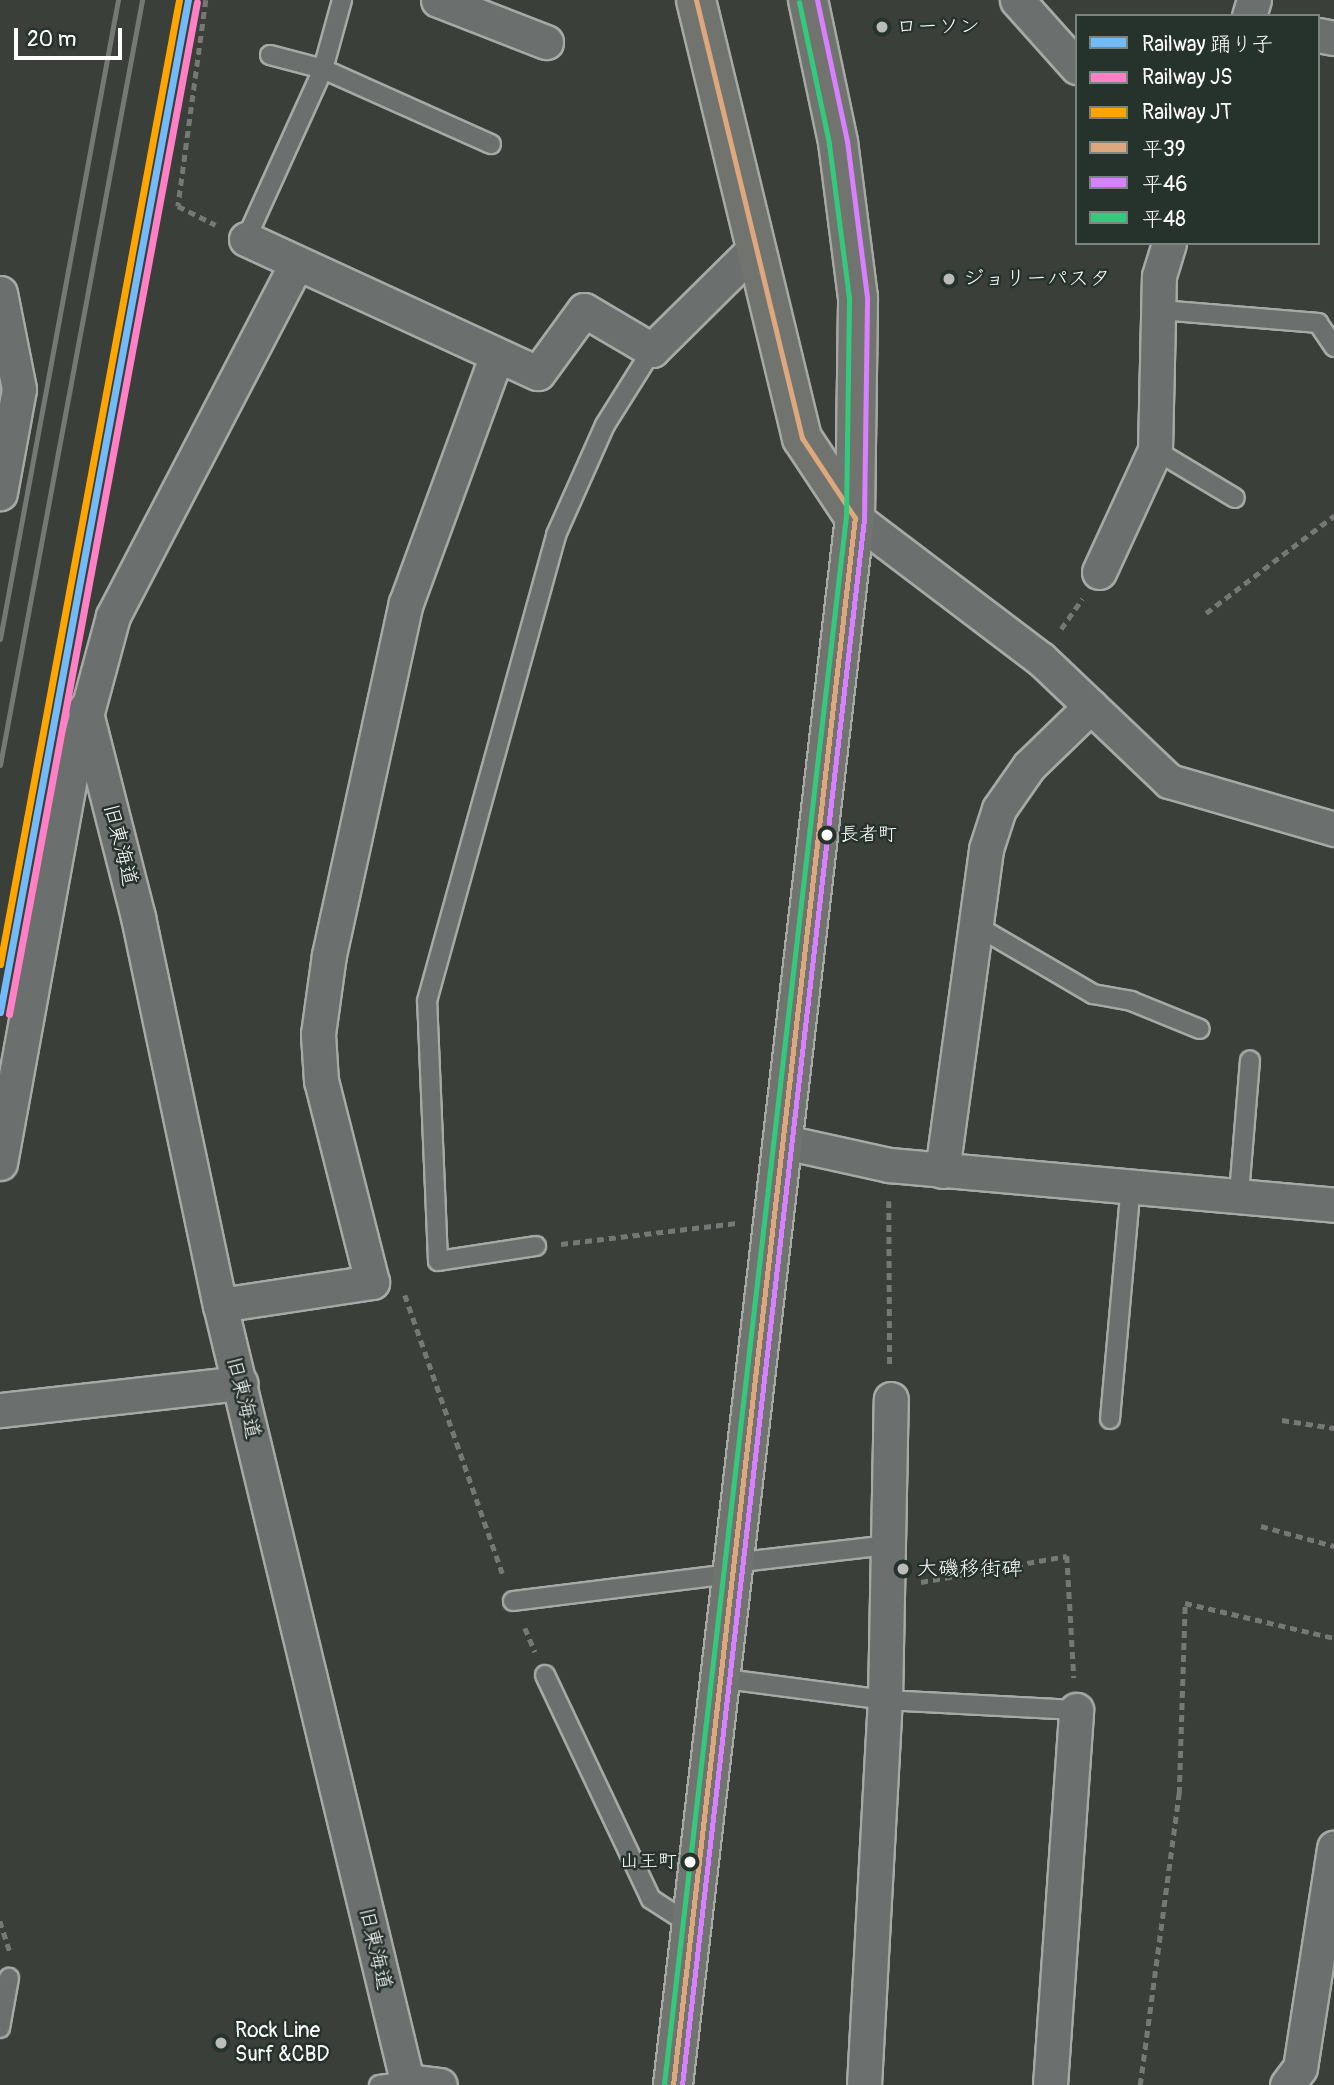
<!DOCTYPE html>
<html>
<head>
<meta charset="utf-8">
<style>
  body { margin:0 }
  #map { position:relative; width:1334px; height:2085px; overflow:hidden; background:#3a3f3a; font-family:Pangolin,"Klee One",sans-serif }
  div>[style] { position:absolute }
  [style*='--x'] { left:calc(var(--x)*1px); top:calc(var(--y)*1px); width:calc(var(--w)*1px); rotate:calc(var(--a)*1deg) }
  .path>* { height:4.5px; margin-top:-2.25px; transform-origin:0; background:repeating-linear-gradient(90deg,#767876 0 7px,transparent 0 12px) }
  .roads { filter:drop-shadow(2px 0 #a6a9a6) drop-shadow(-2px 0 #a6a9a6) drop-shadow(0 2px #a6a9a6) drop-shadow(0 -2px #a6a9a6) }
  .service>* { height:18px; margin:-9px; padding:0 9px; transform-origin:9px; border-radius:9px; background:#6b6f6d }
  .minor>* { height:33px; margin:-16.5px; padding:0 16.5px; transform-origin:16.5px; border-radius:16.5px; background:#6b6f6d }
  .trunk>* { height:38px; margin:-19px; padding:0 19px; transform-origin:19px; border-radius:19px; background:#71746e }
  .rail>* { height:5px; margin:-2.5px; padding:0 2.5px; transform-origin:2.5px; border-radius:2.5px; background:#767876 }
  .bus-1>* { height:5px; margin:-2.5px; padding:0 2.5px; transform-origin:2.5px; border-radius:2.5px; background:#dfa77e }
  .bus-2>* { height:5px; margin:-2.5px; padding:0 2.5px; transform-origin:2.5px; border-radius:2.5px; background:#d880ff }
  .bus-3>* { height:5px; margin:-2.5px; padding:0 2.5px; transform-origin:2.5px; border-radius:2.5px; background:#33ca7d }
  .rail-1>* { height:7px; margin:-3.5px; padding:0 3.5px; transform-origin:3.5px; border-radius:3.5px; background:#73baf8 }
  .rail-2>* { height:7px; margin:-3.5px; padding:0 3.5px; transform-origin:3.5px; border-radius:3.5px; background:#ff80c5 }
  .rail-3>* { height:7px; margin:-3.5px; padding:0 3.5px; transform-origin:3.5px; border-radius:3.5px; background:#ffa500 }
  .dots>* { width:19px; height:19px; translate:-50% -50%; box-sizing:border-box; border:4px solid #26332d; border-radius:50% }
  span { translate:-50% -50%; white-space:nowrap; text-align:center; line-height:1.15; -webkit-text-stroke:5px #26332d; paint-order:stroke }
  .bus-label { font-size:19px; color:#fff }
  .left { translate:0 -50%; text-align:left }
  .right { translate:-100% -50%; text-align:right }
  .poi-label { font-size:21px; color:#fff }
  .street-label { font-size:21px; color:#fff }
  .legend { position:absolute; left:1075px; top:14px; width:245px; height:231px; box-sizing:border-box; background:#26332d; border:2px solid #7d8581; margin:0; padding:9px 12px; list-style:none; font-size:21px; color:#fff }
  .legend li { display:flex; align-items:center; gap:14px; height:35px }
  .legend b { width:35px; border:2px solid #7d8581 }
  .scale { position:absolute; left:14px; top:28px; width:108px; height:32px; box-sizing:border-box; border:4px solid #fff; border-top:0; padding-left:9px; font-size:21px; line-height:24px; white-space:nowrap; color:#fff; -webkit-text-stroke:5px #26332d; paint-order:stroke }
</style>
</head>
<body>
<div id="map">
  <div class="path">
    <div style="--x:206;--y:0;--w:208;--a:97.7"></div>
    <div style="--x:178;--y:206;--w:42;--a:26.6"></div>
    <div style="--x:1206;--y:613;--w:161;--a:-37.2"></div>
    <div style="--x:1061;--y:629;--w:37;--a:-55"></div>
    <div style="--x:889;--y:1201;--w:166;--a:89.7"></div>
    <div style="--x:561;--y:1244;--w:177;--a:-6.8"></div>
    <div style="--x:405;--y:1295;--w:299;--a:70.7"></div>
    <div style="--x:1282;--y:1420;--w:53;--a:8.7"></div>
    <div style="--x:1261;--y:1526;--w:76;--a:15.3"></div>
    <div style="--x:921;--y:1582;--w:148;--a:-10.1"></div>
    <div style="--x:1067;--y:1556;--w:122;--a:86.7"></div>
    <div style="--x:525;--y:1628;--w:26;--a:67"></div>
    <div style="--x:0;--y:1921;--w:33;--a:72"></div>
    <div style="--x:1140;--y:2085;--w:294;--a:-82.4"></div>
    <div style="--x:1179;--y:1794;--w:191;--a:-88.2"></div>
    <div style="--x:1185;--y:1603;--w:153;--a:13.2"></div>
  </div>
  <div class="roads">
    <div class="service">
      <div style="--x:270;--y:55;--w:55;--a:14.8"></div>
      <div style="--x:323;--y:69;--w:184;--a:24.1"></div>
      <div style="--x:246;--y:239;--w:187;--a:-65.6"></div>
      <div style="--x:323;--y:69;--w:72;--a:-74.6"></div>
      <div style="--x:1160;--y:310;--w:159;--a:4.7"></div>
      <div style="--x:1318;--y:323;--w:29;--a:56"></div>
      <div style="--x:1155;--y:450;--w:93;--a:31"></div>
      <div style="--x:975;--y:925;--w:137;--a:30.3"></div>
      <div style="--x:1093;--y:994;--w:39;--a:10"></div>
      <div style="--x:1131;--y:1001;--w:74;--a:22.1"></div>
      <div style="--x:1239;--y:1194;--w:134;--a:-85.3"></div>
      <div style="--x:536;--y:1246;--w:99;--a:171.3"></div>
      <div style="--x:438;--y:1261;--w:260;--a:-92.4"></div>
      <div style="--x:427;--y:1001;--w:484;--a:-74.5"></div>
      <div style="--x:556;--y:535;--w:120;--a:-66"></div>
      <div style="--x:605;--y:425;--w:89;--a:-57.9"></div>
      <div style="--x:1110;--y:1419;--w:235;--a:-84.9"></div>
      <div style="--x:733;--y:1563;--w:157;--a:-6.6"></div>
      <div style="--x:513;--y:1601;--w:220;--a:-7.1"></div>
      <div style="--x:545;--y:1675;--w:248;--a:64.7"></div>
      <div style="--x:651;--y:1899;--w:48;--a:33"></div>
      <div style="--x:718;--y:1678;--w:168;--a:7.5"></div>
      <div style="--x:885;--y:1700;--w:191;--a:3"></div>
      <div style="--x:0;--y:2028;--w:51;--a:-79.8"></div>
      <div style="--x:379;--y:2085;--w:28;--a:-8"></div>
    </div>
    <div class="minor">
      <div style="--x:438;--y:0;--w:116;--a:21.3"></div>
      <div style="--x:1017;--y:0;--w:90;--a:48.2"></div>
      <div style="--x:1249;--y:16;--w:17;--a:-73"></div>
      <div style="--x:1318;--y:35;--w:16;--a:11"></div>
      <div style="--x:246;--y:239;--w:321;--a:24.7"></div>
      <div style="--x:538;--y:373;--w:78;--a:-53.9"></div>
      <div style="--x:584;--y:310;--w:79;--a:30.5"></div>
      <div style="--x:652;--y:350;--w:146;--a:-44.7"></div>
      <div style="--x:0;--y:293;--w:98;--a:78.8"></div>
      <div style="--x:19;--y:389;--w:106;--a:100.4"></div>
      <div style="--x:855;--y:518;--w:233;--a:37.2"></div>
      <div style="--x:1041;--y:659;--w:177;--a:43.6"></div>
      <div style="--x:1169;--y:781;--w:172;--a:16.2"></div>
      <div style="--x:1099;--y:572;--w:134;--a:-65.3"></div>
      <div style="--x:1155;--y:450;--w:174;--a:-88.7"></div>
      <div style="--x:1159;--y:276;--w:34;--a:-73"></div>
      <div style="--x:85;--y:709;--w:215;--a:75.7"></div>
      <div style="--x:138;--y:917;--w:397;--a:78.1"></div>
      <div style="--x:220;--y:1305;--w:802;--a:76.45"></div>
      <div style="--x:780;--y:1141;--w:112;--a:12.4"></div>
      <div style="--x:889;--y:1165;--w:447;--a:5.1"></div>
      <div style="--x:0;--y:1163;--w:402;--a:-79.7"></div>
      <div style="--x:72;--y:768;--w:157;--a:-74.9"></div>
      <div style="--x:113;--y:616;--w:397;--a:-62.5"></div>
      <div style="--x:942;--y:1171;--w:325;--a:-82.2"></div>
      <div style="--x:986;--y:849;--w:42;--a:-72"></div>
      <div style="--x:999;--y:809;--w:52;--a:-55.1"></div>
      <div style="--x:1029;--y:766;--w:86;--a:-44.1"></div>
      <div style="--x:220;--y:1305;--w:154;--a:-8.6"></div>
      <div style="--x:372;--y:1282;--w:207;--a:-104.2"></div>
      <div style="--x:321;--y:1081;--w:47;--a:-93.7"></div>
      <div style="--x:318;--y:1034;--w:80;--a:-82.1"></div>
      <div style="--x:329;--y:955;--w:360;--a:-77.7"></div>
      <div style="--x:406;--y:603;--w:264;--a:-69.9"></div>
      <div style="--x:0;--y:1410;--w:242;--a:-6.4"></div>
      <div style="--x:407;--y:2081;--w:33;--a:7"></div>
      <div style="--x:864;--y:2085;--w:386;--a:-86.9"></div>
      <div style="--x:885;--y:1700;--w:301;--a:-88.9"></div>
      <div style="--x:1050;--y:2085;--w:376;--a:-86"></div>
      <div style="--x:1287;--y:2085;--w:21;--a:-53"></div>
      <div style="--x:1300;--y:2068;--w:223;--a:-81.2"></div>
    </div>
    <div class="trunk">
      <div style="--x:696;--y:0;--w:451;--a:76.4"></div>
      <div style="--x:802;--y:438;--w:96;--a:56.5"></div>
      <div style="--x:673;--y:2085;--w:1578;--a:-83.38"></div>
      <div style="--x:855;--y:518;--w:220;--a:-89.2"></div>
      <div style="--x:858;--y:298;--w:157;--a:-97.3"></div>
      <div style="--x:838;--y:142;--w:145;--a:-101.9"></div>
    </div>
  </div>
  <div class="rail">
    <div style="--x:0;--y:639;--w:650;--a:-79.54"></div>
    <div style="--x:0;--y:765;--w:778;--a:-79.48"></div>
  </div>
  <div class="bus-1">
    <div style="--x:673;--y:2085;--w:1578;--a:-83.38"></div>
    <div style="--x:855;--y:518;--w:96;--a:-123.5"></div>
    <div style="--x:802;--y:438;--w:451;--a:-103.6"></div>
  </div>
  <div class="bus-2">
    <div style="--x:682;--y:2085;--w:1577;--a:-83.37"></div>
    <div style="--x:864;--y:519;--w:222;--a:-89.2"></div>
    <div style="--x:867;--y:297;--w:157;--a:-97.3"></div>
    <div style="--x:847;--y:141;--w:144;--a:-102"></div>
  </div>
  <div class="bus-3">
    <div style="--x:664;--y:2084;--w:1578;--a:-83.38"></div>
    <div style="--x:846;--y:517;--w:219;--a:-89.2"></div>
    <div style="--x:849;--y:298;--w:156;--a:-97.4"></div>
    <div style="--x:829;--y:143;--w:144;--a:-102"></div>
  </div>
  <div class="rail-1">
    <div style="--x:0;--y:1012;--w:1029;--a:-79.48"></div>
  </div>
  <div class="rail-2">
    <div style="--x:9;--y:1014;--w:1029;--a:-79.48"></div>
  </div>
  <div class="rail-3">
    <div style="--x:0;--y:964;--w:980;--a:-79.48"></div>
  </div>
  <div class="dots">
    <div style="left:882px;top:27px;background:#babcba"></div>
    <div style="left:949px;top:279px;background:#babcba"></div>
    <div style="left:827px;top:835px;background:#fff"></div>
    <div style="left:903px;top:1569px;background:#babcba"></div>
    <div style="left:690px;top:1862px;background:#fff"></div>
    <div style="left:221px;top:2043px;background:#babcba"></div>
  </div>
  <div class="bus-label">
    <span class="left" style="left:840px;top:835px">長者町</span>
    <span class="right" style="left:677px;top:1862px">山王町</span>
  </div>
  <div class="poi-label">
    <span class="left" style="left:896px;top:27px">ローソン</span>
    <span class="left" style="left:963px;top:279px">ジョリーパスタ</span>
    <span class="left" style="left:917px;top:1569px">大磯移街碑</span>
    <span class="left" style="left:235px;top:2043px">Rock Line<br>Surf &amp;CBD</span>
  </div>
  <div class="street-label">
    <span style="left:120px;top:845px;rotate:76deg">旧東海道</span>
    <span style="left:243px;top:1398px;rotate:76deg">旧東海道</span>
    <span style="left:375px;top:1949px;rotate:77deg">旧東海道</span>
  </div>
  <ul class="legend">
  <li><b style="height:9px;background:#73baf8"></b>Railway 踊り子</li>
  <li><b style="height:9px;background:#ff80c5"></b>Railway JS</li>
  <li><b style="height:9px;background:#ffa500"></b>Railway JT</li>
  <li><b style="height:9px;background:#dfa77e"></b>平39</li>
  <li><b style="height:9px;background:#d880ff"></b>平46</li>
  <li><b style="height:9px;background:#33ca7d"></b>平48</li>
  </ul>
  <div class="scale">20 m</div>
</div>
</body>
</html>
